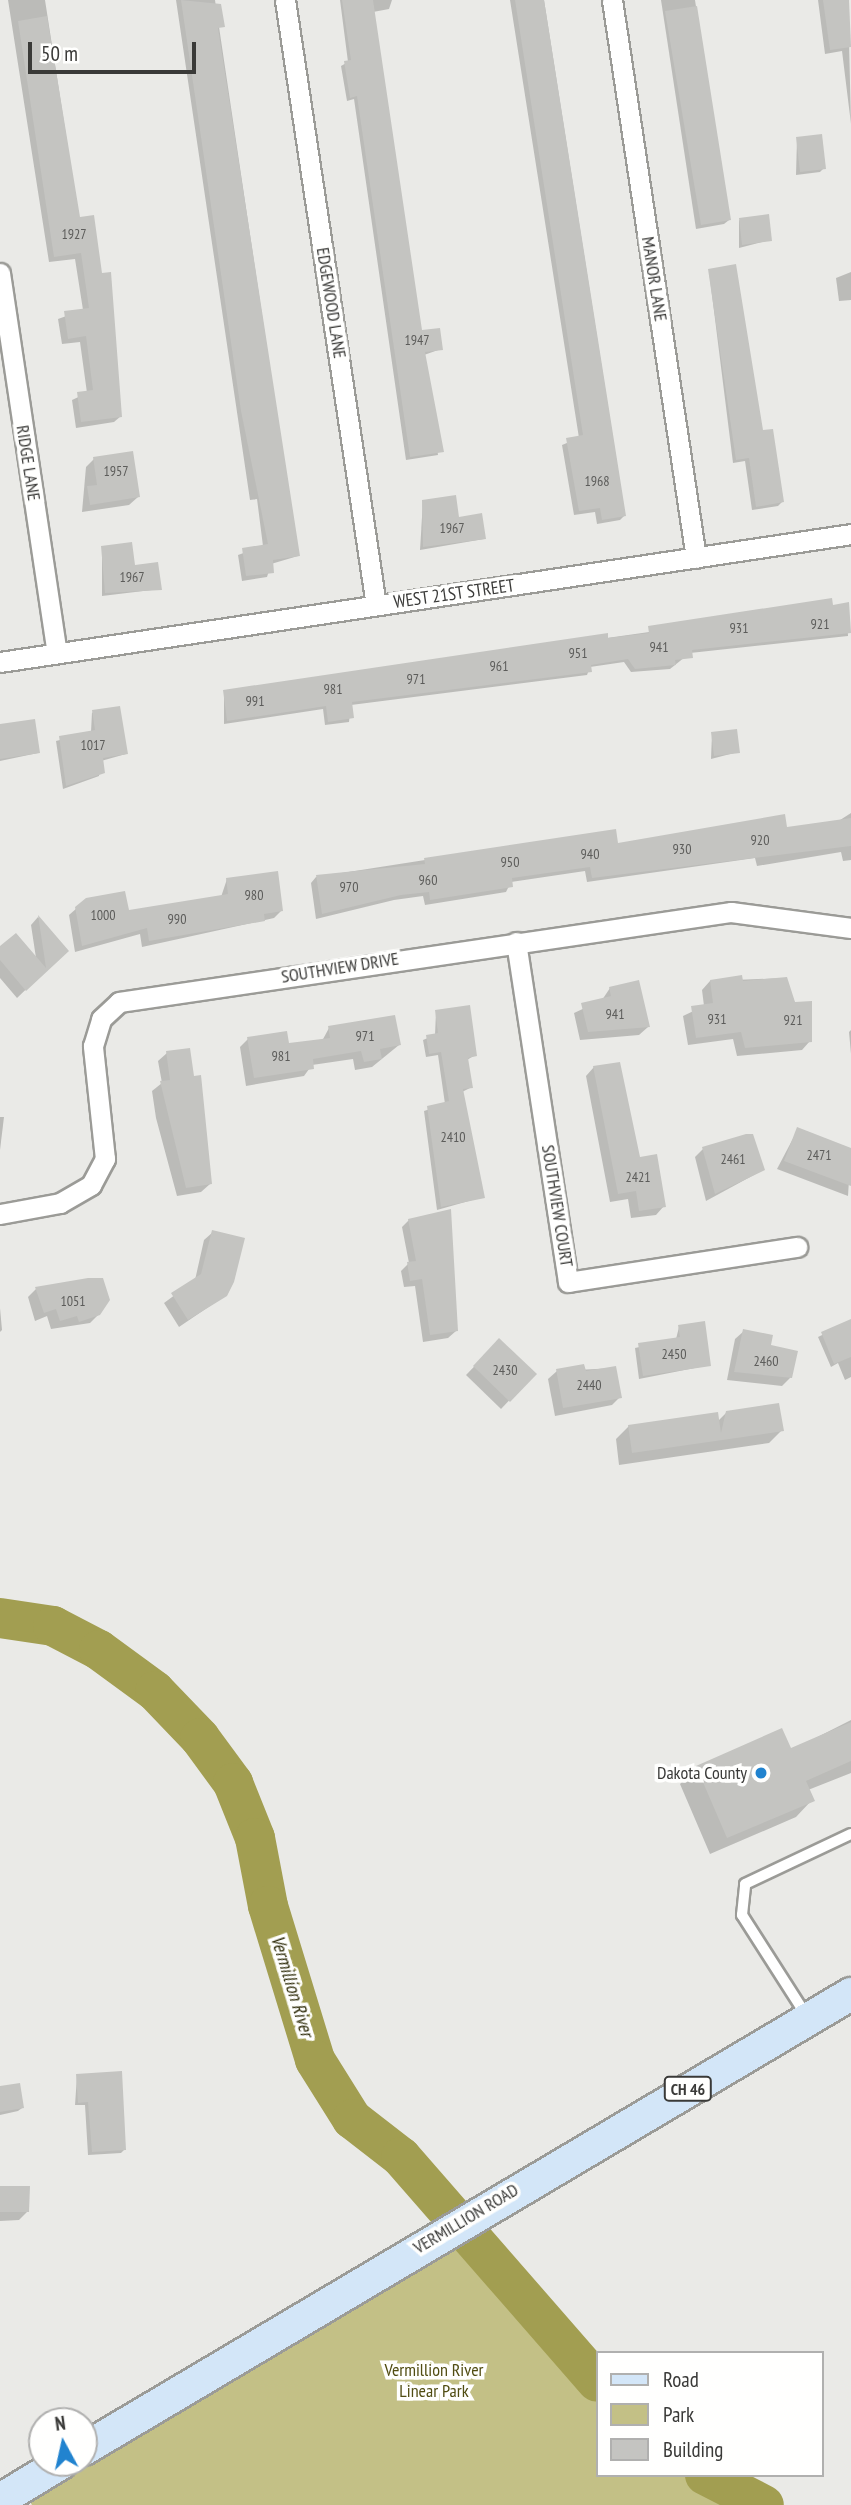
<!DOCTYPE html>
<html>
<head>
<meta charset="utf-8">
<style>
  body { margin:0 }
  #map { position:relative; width:851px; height:2505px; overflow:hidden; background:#eaeae7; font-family:"PT Sans Narrow",sans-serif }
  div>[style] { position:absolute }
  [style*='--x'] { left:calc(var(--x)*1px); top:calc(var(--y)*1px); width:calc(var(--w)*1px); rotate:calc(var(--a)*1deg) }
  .green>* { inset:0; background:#c3c086 }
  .shadow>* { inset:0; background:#0003 }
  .river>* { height:40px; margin:-20px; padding:0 20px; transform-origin:20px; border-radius:20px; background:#a29e51 }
  .building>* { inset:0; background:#c4c4c1 }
  .roads { filter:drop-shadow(2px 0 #9b9b97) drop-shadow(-2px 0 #9b9b97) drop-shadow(0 2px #9b9b97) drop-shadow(0 -2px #9b9b97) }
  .service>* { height:10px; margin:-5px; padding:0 5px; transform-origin:5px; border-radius:5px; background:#fff }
  .minor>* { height:19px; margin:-9.5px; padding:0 9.5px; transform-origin:9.5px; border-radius:9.5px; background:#fff }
  .primary>* { height:32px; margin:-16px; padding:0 16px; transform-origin:16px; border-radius:16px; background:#d3e6f8 }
  .dots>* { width:19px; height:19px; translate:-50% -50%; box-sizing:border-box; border:4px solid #fffffe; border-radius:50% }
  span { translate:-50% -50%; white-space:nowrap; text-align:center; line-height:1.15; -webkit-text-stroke:7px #fffffe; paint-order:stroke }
  .number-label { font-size:14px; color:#5c5c5a }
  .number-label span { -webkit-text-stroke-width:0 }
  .shield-label span { padding:2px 5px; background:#fffffe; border:2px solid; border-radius:5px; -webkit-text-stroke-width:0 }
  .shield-label { font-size:16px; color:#3a3a38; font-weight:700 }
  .street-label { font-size:18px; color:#3a3a38 }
  .poi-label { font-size:18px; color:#3a3a38 }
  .right { translate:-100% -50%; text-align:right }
  .park-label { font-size:18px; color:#514d13 }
  .water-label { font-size:19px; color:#2f2c0a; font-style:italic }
  .legend { position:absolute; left:596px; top:2351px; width:228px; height:126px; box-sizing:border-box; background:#fffffe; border:2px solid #b0b0af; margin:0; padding:9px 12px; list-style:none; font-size:21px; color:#3a3a38 }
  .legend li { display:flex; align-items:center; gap:14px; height:35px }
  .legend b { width:35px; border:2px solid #b0b0af }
  .north { position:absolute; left:28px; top:2407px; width:70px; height:70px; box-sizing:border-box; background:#fffffe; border:2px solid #b0b0af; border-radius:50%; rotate:352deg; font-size:19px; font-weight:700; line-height:28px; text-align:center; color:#3a3a38 }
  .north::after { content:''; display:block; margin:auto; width:24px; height:32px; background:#2183cf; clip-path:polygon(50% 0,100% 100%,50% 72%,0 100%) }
  .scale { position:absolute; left:28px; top:42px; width:168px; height:32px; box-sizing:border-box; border:4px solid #3a3a38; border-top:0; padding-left:9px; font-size:21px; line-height:24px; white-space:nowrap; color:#3a3a38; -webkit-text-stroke:5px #fffffe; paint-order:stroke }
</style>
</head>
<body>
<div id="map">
  <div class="green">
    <div style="clip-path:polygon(461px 2222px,597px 2382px,597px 2475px,705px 2475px,764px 2505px,32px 2505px,21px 2487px,61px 2463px,84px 2463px)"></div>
  </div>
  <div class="shadow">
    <div style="clip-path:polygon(8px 0,45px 0,79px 219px,121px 416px,114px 422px,76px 428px,72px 400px,87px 393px,80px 342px,62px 344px,58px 319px,83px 310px,75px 259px,49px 262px)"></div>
    <div style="clip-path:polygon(176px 0,215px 0,298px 556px,271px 564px,267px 577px,242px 581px,238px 555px,263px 546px,257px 499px,250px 500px)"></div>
    <div style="clip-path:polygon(340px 0,392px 0,389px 9px,373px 12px,420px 332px,441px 349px,424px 355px,438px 455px,406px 460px,354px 99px,347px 101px,341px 66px,348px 62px)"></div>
    <div style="clip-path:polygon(510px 0,544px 0,625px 515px,620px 520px,597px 524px,595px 512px,574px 515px,562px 445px,579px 438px)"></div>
    <div style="clip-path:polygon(661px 0,695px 0,729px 220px,724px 224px,696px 229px)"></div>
    <div style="clip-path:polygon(818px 0,848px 0,851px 124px,842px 51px,825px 54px)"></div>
    <div style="clip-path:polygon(797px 139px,824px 168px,820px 172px,796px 175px)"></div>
    <div style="clip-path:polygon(739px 220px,770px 240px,739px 248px)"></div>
    <div style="clip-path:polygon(709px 271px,782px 502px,778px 506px,752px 510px,745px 461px,733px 463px)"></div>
    <div style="clip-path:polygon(851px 272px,851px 300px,839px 301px,836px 278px)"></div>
    <div style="clip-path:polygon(94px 459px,138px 497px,129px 505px,82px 512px,86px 467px)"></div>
    <div style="clip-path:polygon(423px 501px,457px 518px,484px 539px,420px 550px)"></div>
    <div style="clip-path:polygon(102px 548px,134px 567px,160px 589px,102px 596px)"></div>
    <div style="clip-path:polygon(847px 604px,848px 636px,690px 653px,670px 669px,631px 672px,624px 662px,590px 667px,587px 675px,351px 705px,349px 722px,325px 725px,323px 709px,224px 724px,224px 692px)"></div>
    <div style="clip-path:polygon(92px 712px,126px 754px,101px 761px,99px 776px,63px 789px,56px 741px,91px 732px)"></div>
    <div style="clip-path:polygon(0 726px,38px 753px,0 761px)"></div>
    <div style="clip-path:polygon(712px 734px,738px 752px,711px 759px)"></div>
    <div style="clip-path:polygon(851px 813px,851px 860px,843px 861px,841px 852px,757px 866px,755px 858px,587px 882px,585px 871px,511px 882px,506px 892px,425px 905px,423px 896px,394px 900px,316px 919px,311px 883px,316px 877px,425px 860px,785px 829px,837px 822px)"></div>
    <div style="clip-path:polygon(227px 879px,281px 911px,274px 918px,142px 947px,140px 934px,75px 952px,69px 915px,77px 908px,127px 912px,221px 897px)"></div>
    <div style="clip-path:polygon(38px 917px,66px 951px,17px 998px,0 978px,0 948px,36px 958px,31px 925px)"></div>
    <div style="clip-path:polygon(785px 978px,810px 1041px,802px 1050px,737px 1056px,733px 1039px,688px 1045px,683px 1016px,704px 1006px,702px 990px,710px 981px)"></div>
    <div style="clip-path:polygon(610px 988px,648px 1027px,639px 1035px,580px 1040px,574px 1013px,602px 1000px)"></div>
    <div style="clip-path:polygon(436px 1012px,475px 1055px,467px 1060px,472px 1087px,462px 1092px,483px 1197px,437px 1210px,424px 1111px,445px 1104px,438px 1055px,426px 1057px,423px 1040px,435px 1035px)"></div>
    <div style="clip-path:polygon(329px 1028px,399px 1045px,372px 1067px,355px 1070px,353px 1059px,312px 1065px,304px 1076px,246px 1086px,240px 1047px,248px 1039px,288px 1045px,322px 1041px)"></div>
    <div style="clip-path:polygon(851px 1030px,851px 1054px,849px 1032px)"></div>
    <div style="clip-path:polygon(167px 1053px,210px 1184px,201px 1192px,177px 1196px,156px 1118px,152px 1091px,162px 1083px,158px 1061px)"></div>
    <div style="clip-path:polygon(594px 1067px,664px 1206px,656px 1215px,631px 1218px,628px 1199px,610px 1202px,586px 1076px)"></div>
    <div style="clip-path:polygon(0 1117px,4px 1117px,0 1150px)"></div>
    <div style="clip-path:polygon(798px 1129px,851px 1150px,848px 1196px,777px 1169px)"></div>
    <div style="clip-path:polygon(703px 1149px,763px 1170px,706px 1201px,695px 1157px)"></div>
    <div style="clip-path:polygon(409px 1220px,456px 1331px,448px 1338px,423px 1342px,415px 1286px,404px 1287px,401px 1271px,409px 1263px,402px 1227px)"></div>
    <div style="clip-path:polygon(213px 1232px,226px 1295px,179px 1327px,164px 1303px,195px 1280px,204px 1240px)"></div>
    <div style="clip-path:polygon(36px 1289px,99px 1314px,90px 1323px,51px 1329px,47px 1316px,35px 1321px,28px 1297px)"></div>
    <div style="clip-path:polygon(0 1308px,2px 1330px,0 1332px)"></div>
    <div style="clip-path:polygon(851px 1321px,851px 1377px,845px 1380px,838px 1363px,831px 1367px,818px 1337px)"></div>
    <div style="clip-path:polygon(679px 1327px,710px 1365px,639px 1379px,635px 1348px,676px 1339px)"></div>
    <div style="clip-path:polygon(744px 1331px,769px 1346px,791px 1377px,782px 1386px,727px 1380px,735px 1339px)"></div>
    <div style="clip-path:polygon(499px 1341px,534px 1374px,501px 1409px,466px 1375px)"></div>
    <div style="clip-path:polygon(615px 1368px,620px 1397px,612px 1405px,555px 1416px,548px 1379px,557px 1371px)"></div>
    <div style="clip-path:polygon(727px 1412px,782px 1430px,769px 1443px,619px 1465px,616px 1439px,629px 1426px,718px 1421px)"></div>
    <div style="clip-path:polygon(851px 1720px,851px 1773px,808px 1790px,812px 1800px,796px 1817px,710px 1854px,680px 1784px,697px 1767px,790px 1751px)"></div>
    <div style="clip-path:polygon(77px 2076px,125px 2149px,121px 2153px,88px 2155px,85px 2105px,75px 2105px)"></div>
    <div style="clip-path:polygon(0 2088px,22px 2108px,18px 2111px,0 2115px)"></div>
    <div style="clip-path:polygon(0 2187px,27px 2212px,19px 2220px,0 2221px)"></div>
  </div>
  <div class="river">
    <div style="--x:0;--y:1618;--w:54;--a:8.6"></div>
    <div style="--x:53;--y:1626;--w:52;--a:27.6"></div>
    <div style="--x:99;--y:1650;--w:69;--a:36.2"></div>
    <div style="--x:155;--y:1691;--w:65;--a:46.2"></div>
    <div style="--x:200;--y:1738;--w:56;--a:53.7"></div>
    <div style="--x:233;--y:1783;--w:59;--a:68.2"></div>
    <div style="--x:255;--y:1838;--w:69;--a:79.2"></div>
    <div style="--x:268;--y:1906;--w:161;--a:73"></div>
    <div style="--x:315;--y:2060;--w:70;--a:57.9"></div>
    <div style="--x:352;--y:2119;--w:62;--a:37.8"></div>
    <div style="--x:401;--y:2157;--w:298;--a:48.9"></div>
    <div style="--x:705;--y:2475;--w:66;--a:27"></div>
  </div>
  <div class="building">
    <div style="clip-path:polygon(181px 0,221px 4px,225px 27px,218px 28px,300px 556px,273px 560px,274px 573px,246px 576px,242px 548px,268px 544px,241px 411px)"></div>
    <div style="clip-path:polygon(342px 0,373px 0,422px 330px,440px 328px,443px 350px,425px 352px,444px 452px,410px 457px,357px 96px,350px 98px,344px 61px,351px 60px)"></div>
    <div style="clip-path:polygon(515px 0,544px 0,626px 516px,602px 520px,600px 508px,579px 511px,566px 438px,583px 435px)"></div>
    <div style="clip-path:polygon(823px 0,849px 0,851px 47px,830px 50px)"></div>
    <div style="clip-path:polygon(697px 6px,731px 220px,701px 225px,665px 11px)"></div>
    <div style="clip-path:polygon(47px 16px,80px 217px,94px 215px,102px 273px,111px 272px,122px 417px,81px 422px,77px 392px,93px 390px,86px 336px,68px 339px,64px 311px,89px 308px,81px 253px,54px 257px,18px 21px)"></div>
    <div style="clip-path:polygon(822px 134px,826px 169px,800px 172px,796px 137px)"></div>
    <div style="clip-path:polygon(769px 214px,772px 241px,742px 245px,739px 218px)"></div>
    <div style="clip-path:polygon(736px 264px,763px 430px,773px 429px,784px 502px,756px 507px,749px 458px,736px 460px,708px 269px)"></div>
    <div style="clip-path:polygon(133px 451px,140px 497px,90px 505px,87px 486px,97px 485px,93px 457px)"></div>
    <div style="clip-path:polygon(456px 495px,459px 517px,482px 513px,486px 539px,423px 547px,422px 500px)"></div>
    <div style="clip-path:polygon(132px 542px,135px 565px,158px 562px,162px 590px,105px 593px,101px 546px)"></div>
    <div style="clip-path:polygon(832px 598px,833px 605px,849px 602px,851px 633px,692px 650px,693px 658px,675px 660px,676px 665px,635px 669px,628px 659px,591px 665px,592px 672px,352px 702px,354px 718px,328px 722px,326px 706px,227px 721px,223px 690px,608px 633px,608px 638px,649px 633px,648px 626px)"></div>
    <div style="clip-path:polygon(120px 706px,128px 754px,103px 758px,105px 773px,66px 786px,59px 736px,95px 730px,92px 710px)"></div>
    <div style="clip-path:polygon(35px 719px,40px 753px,0 759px,0 724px)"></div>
    <div style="clip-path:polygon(737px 729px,740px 753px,714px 756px,711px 732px)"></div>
    <div style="clip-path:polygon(785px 814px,787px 827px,851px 818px,851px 846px,592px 878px,590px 867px,512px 878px,513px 887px,430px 900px,429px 892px,401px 895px,322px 914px,316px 875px,425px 864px,424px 858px,616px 829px,618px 843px)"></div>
    <div style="clip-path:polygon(278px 871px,283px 911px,264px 914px,265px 921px,149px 941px,147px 928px,82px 946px,75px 907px,86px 898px,125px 891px,129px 910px,228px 894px,226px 878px)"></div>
    <div style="clip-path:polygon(38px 915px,69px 951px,26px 991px,0 960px,0 946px,16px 933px,46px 968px)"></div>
    <div style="clip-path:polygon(742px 975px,743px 981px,787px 977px,795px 1002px,812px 1001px,812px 1042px,745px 1048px,741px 1032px,696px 1038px,691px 1006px,713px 1003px,710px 980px)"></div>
    <div style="clip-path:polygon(639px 980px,650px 1027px,588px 1032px,581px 1003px,611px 996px,609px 987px)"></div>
    <div style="clip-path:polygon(470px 1005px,477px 1056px,468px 1058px,473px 1088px,463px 1089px,485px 1198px,441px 1207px,427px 1106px,449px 1101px,441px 1052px,429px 1054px,426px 1035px,438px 1033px,435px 1010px)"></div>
    <div style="clip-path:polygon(395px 1015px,401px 1045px,380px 1049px,382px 1059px,364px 1062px,361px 1051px,313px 1059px,314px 1069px,254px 1078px,247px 1037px,287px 1031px,289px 1043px,330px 1038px,328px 1026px)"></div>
    <div style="clip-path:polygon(190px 1048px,194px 1076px,201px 1075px,212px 1184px,186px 1188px,160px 1081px,170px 1080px,166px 1051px)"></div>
    <div style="clip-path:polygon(620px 1062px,640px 1157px,657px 1154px,666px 1207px,639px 1211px,636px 1191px,618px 1194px,593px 1066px)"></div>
    <div style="clip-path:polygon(797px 1127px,851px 1148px,851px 1186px,784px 1161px)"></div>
    <div style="clip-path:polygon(746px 1134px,753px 1134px,765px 1170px,715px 1194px,702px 1147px)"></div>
    <div style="clip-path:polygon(451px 1209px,458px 1331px,430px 1335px,422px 1279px,410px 1281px,407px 1262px,416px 1261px,408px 1219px)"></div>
    <div style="clip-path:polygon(212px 1230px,245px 1238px,234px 1282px,227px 1296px,188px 1320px,171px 1293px,201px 1274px)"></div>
    <div style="clip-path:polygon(88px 1278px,103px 1278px,110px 1300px,100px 1315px,79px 1322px,77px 1316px,60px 1321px,56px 1309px,44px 1313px,35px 1287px)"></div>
    <div style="clip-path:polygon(851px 1319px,851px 1357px,834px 1364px,821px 1332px)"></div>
    <div style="clip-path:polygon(705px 1321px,711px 1366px,643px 1376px,638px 1343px,680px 1337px,678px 1325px)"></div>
    <div style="clip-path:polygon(743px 1329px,773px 1335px,771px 1345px,798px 1351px,792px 1378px,734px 1372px)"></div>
    <div style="clip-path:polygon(499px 1338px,537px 1374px,510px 1402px,473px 1366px)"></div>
    <div style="clip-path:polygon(584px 1364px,586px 1371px,616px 1366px,622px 1398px,563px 1408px,556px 1369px)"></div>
    <div style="clip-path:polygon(779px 1403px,784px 1431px,632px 1453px,628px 1425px,718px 1412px,721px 1433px,726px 1411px)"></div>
    <div style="clip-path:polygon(851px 1722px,851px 1761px,806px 1781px,815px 1801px,727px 1838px,696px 1766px,782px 1728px,791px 1748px)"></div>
    <div style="clip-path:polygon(122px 2071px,126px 2150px,92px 2152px,88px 2102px,78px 2103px,76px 2074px)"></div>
    <div style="clip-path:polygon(20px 2083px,24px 2108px,0 2112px,0 2086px)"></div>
    <div style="clip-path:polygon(0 2186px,30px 2186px,29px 2212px,0 2212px)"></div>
  </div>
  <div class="roads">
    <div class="service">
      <div style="--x:806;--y:2015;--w:119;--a:-122.6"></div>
      <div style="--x:742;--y:1915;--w:31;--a:-84"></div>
      <div style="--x:745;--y:1884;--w:117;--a:-25.3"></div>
    </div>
    <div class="minor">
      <div style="--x:285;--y:0;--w:612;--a:81.45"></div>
      <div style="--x:612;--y:0;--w:564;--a:81.44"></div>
      <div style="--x:0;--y:273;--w:384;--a:81.5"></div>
      <div style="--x:0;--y:662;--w:861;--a:-8.55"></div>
      <div style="--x:516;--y:942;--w:344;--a:81.3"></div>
      <div style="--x:568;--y:1282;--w:232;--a:-8.7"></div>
      <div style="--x:0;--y:1214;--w:61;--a:-10.4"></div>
      <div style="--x:60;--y:1203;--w:36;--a:-30"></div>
      <div style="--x:91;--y:1185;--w:30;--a:-62"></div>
      <div style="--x:105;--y:1159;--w:114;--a:-96.1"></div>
      <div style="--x:93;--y:1046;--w:28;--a:-73"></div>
      <div style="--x:101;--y:1019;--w:25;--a:-43"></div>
      <div style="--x:119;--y:1002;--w:619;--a:-8.37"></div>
      <div style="--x:731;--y:912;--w:121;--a:7.6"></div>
    </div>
    <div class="primary">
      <div style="--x:84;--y:2449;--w:892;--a:-30.68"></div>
      <div style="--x:0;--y:2500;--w:71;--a:-31.2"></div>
    </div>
  </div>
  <div class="dots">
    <div style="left:761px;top:1773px;background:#2183cf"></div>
  </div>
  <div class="number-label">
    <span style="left:74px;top:234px">1927</span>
    <span style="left:417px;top:340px">1947</span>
    <span style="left:116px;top:471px">1957</span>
    <span style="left:597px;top:481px">1968</span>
    <span style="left:452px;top:528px">1967</span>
    <span style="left:132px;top:577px">1967</span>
    <span style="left:820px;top:624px">921</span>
    <span style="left:739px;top:628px">931</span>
    <span style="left:659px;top:647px">941</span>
    <span style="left:578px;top:653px">951</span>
    <span style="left:499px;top:666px">961</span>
    <span style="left:416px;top:679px">971</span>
    <span style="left:333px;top:689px">981</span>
    <span style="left:255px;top:701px">991</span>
    <span style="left:93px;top:745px">1017</span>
    <span style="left:760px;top:840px">920</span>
    <span style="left:682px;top:849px">930</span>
    <span style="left:590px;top:854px">940</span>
    <span style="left:510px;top:862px">950</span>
    <span style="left:428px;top:880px">960</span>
    <span style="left:349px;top:887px">970</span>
    <span style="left:254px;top:895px">980</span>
    <span style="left:103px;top:915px">1000</span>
    <span style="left:177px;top:919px">990</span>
    <span style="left:615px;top:1014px">941</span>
    <span style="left:717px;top:1019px">931</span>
    <span style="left:793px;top:1020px">921</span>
    <span style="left:365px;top:1036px">971</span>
    <span style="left:281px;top:1056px">981</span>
    <span style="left:453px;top:1137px">2410</span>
    <span style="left:819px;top:1155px">2471</span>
    <span style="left:733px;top:1159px">2461</span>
    <span style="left:638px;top:1177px">2421</span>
    <span style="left:73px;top:1301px">1051</span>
    <span style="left:674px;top:1354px">2450</span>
    <span style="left:766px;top:1361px">2460</span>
    <span style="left:505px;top:1370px">2430</span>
    <span style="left:589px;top:1385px">2440</span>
  </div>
  <div class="shield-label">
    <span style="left:688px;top:2089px">CH 46</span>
  </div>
  <div class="street-label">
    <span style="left:654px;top:279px;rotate:81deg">MANOR LANE</span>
    <span style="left:331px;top:303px;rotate:81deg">EDGEWOOD LANE</span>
    <span style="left:28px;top:463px;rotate:81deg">RIDGE LANE</span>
    <span style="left:454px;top:594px;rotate:-8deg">WEST 21ST STREET</span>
    <span style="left:340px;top:968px;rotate:-9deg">SOUTHVIEW DRIVE</span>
    <span style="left:557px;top:1206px;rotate:81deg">SOUTHVIEW COURT</span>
    <span style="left:466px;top:2219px;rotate:-31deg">VERMILLION ROAD</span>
  </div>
  <div class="poi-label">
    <span class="right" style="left:747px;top:1773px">Dakota County</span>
  </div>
  <div class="park-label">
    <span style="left:434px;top:2381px">Vermillion River<br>Linear Park</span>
  </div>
  <div class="water-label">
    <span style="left:292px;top:1986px;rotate:73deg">Vermillion River</span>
  </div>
  <ul class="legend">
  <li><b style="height:9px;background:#d3e6f8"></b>Road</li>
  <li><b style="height:19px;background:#c3c086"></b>Park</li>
  <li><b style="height:19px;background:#c4c4c1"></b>Building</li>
  </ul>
  <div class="north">N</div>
  <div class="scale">50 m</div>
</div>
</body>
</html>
